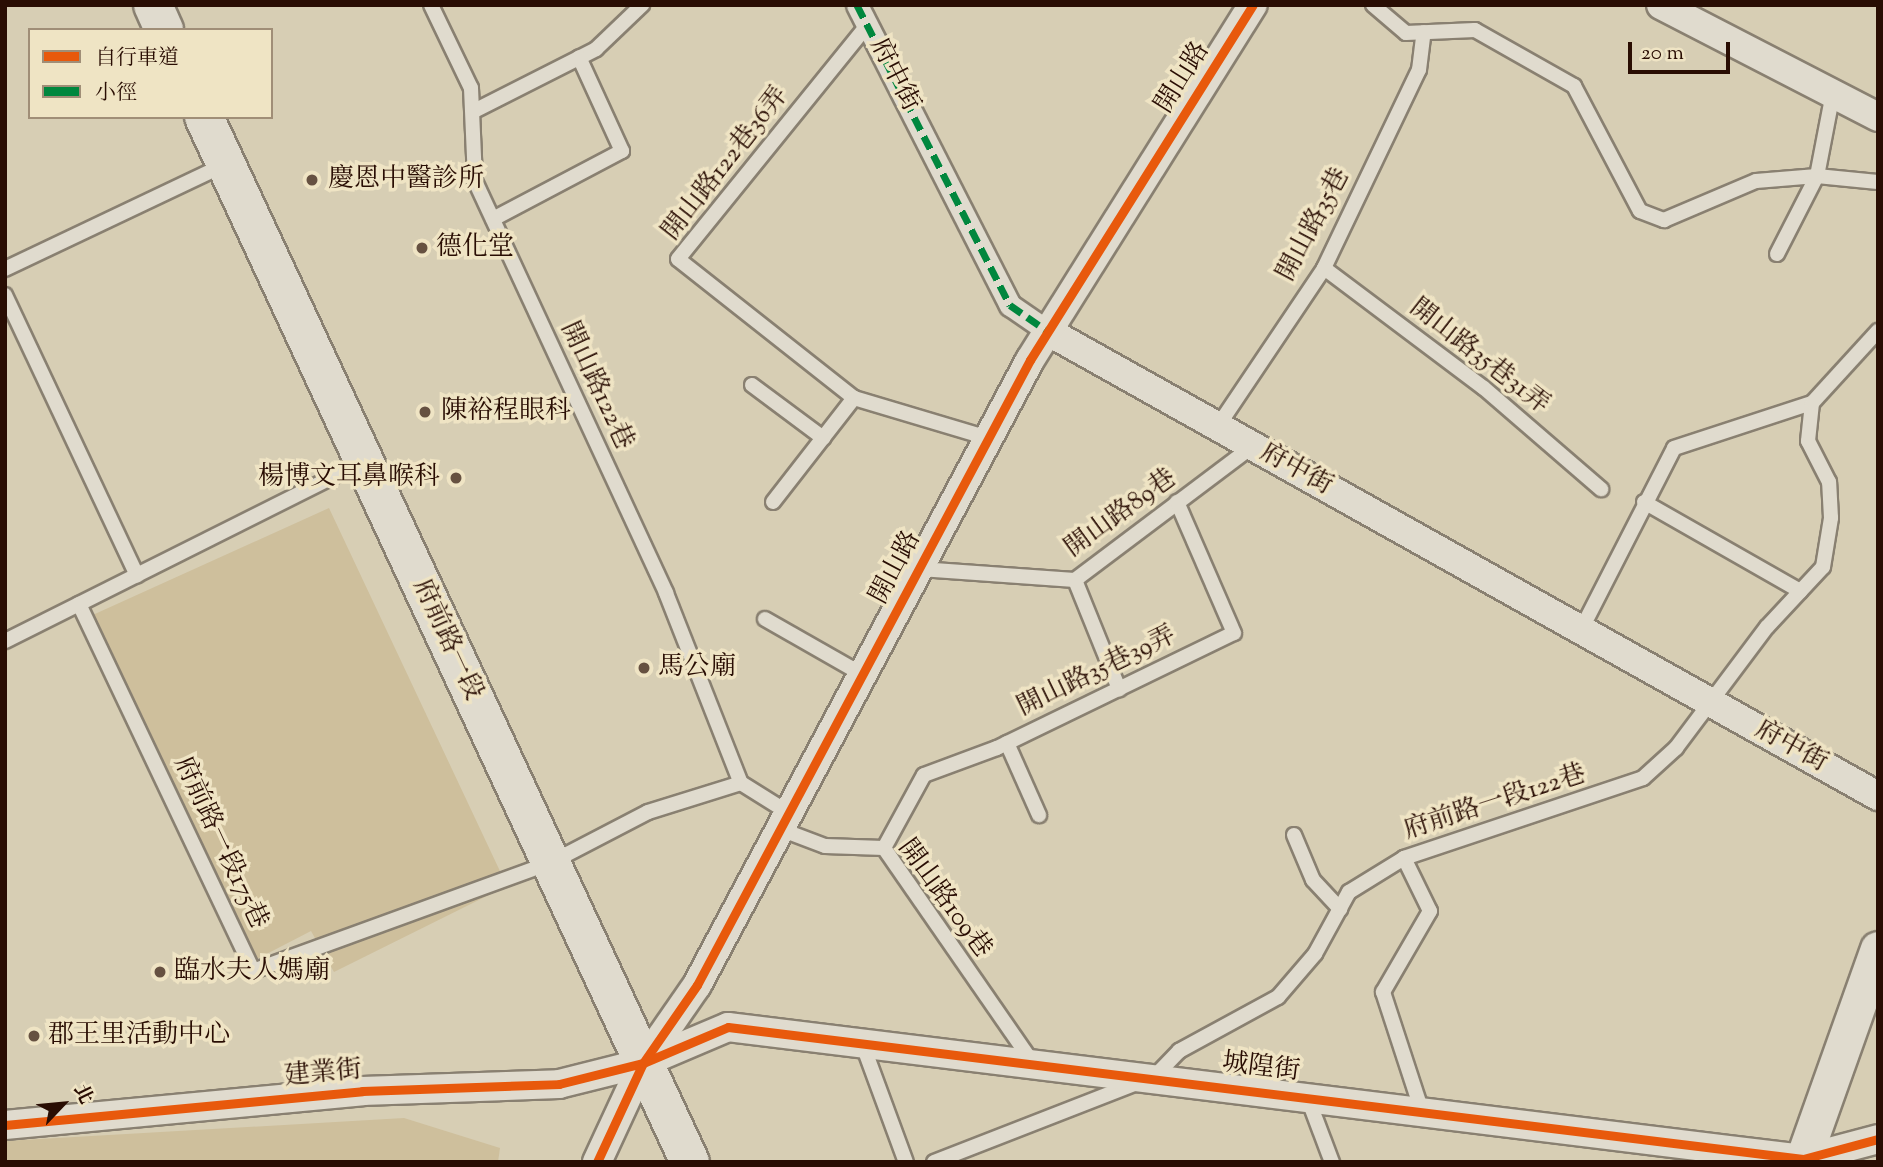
<!DOCTYPE html>
<html>
<head>
<meta charset="utf-8">
<style>
  body { margin:0 }
  #map { position:relative; width:1883px; height:1167px; overflow:hidden; background:#d7ceb4; font-family:"Sorts Mill Goudy","Noto Serif TC",serif }
  div>[style] { position:absolute }
  [style*='--x'] { left:calc(var(--x)*1px); top:calc(var(--y)*1px); width:calc(var(--w)*1px); rotate:calc(var(--a)*1deg) }
  .green>* { inset:0; background:#cebf9c }
  .roads { filter:drop-shadow(2px 0 #898071) drop-shadow(-2px 0 #898071) drop-shadow(0 2px #898071) drop-shadow(0 -2px #898071) }
  .service>* { height:14px; margin:-7px; padding:0 7px; transform-origin:7px; border-radius:7px; background:#e0dbce }
  .pedestrian>* { height:21px; margin:-10.5px; padding:0 10.5px; transform-origin:10.5px; border-radius:10.5px; background:#e0dbce }
  .minor>* { height:28px; margin:-14px; padding:0 14px; transform-origin:14px; border-radius:14px; background:#e0dbce }
  .tertiary>* { height:35px; margin:-17.5px; padding:0 17.5px; transform-origin:17.5px; border-radius:17.5px; background:#e0dbce }
  .secondary>* { height:38px; margin:-19px; padding:0 19px; transform-origin:19px; border-radius:19px; background:#e0dbce }
  .quiet>* { height:7px; margin-top:-3.5px; transform-origin:0; background:repeating-linear-gradient(90deg,#00873e 0 14px,transparent 0 21px) }
  .cycleway>* { height:9px; margin:-4.5px; padding:0 4.5px; transform-origin:4.5px; border-radius:4.5px; background:#e8590c }
  .dots>* { width:19px; height:19px; translate:-50% -50%; box-sizing:border-box; border:4px solid #efe4c4; border-radius:50% }
  span { translate:-50% -50%; white-space:nowrap; text-align:center; line-height:1.15; -webkit-text-stroke:7px #efe4c4; paint-order:stroke }
  .street-label { font-size:26px; color:#290d03 }
  .poi-label { font-size:26px; color:#290d03 }
  .left { translate:0 -50%; text-align:left }
  .right { translate:-100% -50%; text-align:right }
  .frame { position:absolute; inset:0; border:7px solid #290d03; pointer-events:none }
  .legend { position:absolute; left:28px; top:28px; width:245px; height:91px; box-sizing:border-box; background:#efe4c4; border:2px solid #a08e77; margin:0; padding:9px 12px; list-style:none; font-size:21px; color:#290d03 }
  .legend li { display:flex; align-items:center; gap:14px; height:35px }
  .legend b { width:35px; border:2px solid #a08e77 }
  .north { position:absolute; left:28px; top:1069px; width:70px; height:70px; -webkit-text-stroke:5px #efe4c4; paint-order:stroke; rotate:64deg; font-size:19px; font-weight:700; line-height:28px; text-align:center; color:#290d03 }
  .north::after { content:''; display:block; margin:auto; width:24px; height:32px; background:#290d03; clip-path:polygon(50% 0,100% 100%,50% 72%,0 100%) }
  .scale { position:absolute; left:1628px; top:42px; width:102px; height:32px; box-sizing:border-box; border:4px solid #290d03; border-top:0; padding-left:9px; font-size:21px; line-height:24px; white-space:nowrap; color:#290d03; -webkit-text-stroke:5px #efe4c4; paint-order:stroke }
</style>
</head>
<body>
<div id="map">
  <div class="green">
    <div style="clip-path:polygon(329px 508px,507px 886px,334px 972px,311px 931px,251px 962px,86px 618px)"></div>
    <div style="clip-path:polygon(404px 1118px,500px 1148px,498px 1162px,5px 1162px,5px 1141px)"></div>
  </div>
  <div class="roads">
    <div class="service">
      <div style="--x:431;--y:5;--w:92;--a:64.3"></div>
      <div style="--x:471;--y:88;--w:93;--a:87.5"></div>
      <div style="--x:475;--y:181;--w:454;--a:65.1"></div>
      <div style="--x:666;--y:593;--w:204;--a:68.5"></div>
      <div style="--x:1373;--y:5;--w:43;--a:40.3"></div>
      <div style="--x:1406;--y:33;--w:69;--a:-2.5"></div>
      <div style="--x:1475;--y:30;--w:114;--a:29.5"></div>
      <div style="--x:1574;--y:86;--w:141;--a:62.2"></div>
      <div style="--x:1640;--y:211;--w:26;--a:21"></div>
      <div style="--x:1664;--y:220;--w:100;--a:-23"></div>
      <div style="--x:1756;--y:181;--w:61;--a:-4.7"></div>
      <div style="--x:1817;--y:176;--w:61;--a:5.6"></div>
      <div style="--x:476;--y:110;--w:135;--a:-26.9"></div>
      <div style="--x:596;--y:49;--w:64;--a:-43.7"></div>
      <div style="--x:493;--y:219;--w:146;--a:-27.8"></div>
      <div style="--x:622;--y:151;--w:103;--a:-114.6"></div>
      <div style="--x:1777;--y:254;--w:88;--a:-62.9"></div>
      <div style="--x:1817;--y:176;--w:85;--a:-79.1"></div>
      <div style="--x:1324;--y:268;--w:200;--a:36.9"></div>
      <div style="--x:1484;--y:388;--w:155;--a:40.8"></div>
      <div style="--x:5;--y:269;--w:242;--a:-25.4"></div>
      <div style="--x:5;--y:295;--w:310;--a:64.8"></div>
      <div style="--x:752;--y:385;--w:89;--a:36.7"></div>
      <div style="--x:854;--y:398;--w:224;--a:-141.7"></div>
      <div style="--x:678;--y:259;--w:304;--a:-51"></div>
      <div style="--x:1218;--y:426;--w:190;--a:-56.1"></div>
      <div style="--x:1324;--y:268;--w:220;--a:-64.4"></div>
      <div style="--x:1419;--y:70;--w:38;--a:-83"></div>
      <div style="--x:773;--y:502;--w:132;--a:-52.1"></div>
      <div style="--x:854;--y:398;--w:140;--a:16.6"></div>
      <div style="--x:1644;--y:502;--w:180;--a:29.7"></div>
      <div style="--x:920;--y:569;--w:155;--a:4.1"></div>
      <div style="--x:1075;--y:580;--w:223;--a:-37"></div>
      <div style="--x:1075;--y:580;--w:118;--a:68"></div>
      <div style="--x:79;--y:604;--w:406;--a:64.6"></div>
      <div style="--x:253;--y:971;--w:316;--a:-20"></div>
      <div style="--x:550;--y:863;--w:110;--a:-27.5"></div>
      <div style="--x:648;--y:812;--w:97;--a:-17.3"></div>
      <div style="--x:741;--y:783;--w:57;--a:32"></div>
      <div style="--x:765;--y:619;--w:113;--a:29.7"></div>
      <div style="--x:1581;--y:630;--w:204;--a:-62.9"></div>
      <div style="--x:1674;--y:448;--w:145;--a:-18.1"></div>
      <div style="--x:5;--y:641;--w:400;--a:-26.6"></div>
      <div style="--x:1007;--y:743;--w:79;--a:66"></div>
      <div style="--x:780;--y:829;--w:48;--a:20.7"></div>
      <div style="--x:825;--y:846;--w:59;--a:1.9"></div>
      <div style="--x:884;--y:848;--w:258;--a:55.3"></div>
      <div style="--x:1294;--y:835;--w:49;--a:67.1"></div>
      <div style="--x:1313;--y:880;--w:40;--a:47"></div>
      <div style="--x:884;--y:848;--w:83;--a:-61.3"></div>
      <div style="--x:924;--y:775;--w:78;--a:-20.3"></div>
      <div style="--x:997;--y:748;--w:263;--a:-25.9"></div>
      <div style="--x:1234;--y:633;--w:143;--a:-113.5"></div>
      <div style="--x:1404;--y:858;--w:59;--a:63.9"></div>
      <div style="--x:1430;--y:911;--w:94;--a:120.1"></div>
      <div style="--x:1383;--y:992;--w:125;--a:71.9"></div>
      <div style="--x:861;--y:1040;--w:130;--a:69.8"></div>
      <div style="--x:1307;--y:1096;--w:71;--a:69.3"></div>
      <div style="--x:934;--y:1162;--w:237;--a:-21.3"></div>
      <div style="--x:1155;--y:1076;--w:35;--a:-46"></div>
      <div style="--x:1179;--y:1051;--w:113;--a:-28.6"></div>
      <div style="--x:1278;--y:997;--w:57;--a:-49.3"></div>
      <div style="--x:1315;--y:954;--w:71;--a:-61.3"></div>
      <div style="--x:1349;--y:892;--w:65;--a:-31.7"></div>
      <div style="--x:1404;--y:858;--w:252;--a:-18.5"></div>
      <div style="--x:1643;--y:778;--w:45;--a:-42.3"></div>
      <div style="--x:1676;--y:748;--w:151;--a:-53.1"></div>
      <div style="--x:1767;--y:627;--w:82;--a:-47"></div>
      <div style="--x:1823;--y:567;--w:50;--a:-80.7"></div>
      <div style="--x:1831;--y:518;--w:36;--a:-93"></div>
      <div style="--x:1829;--y:482;--w:46;--a:-117.1"></div>
      <div style="--x:1808;--y:441;--w:38;--a:-84"></div>
      <div style="--x:1812;--y:403;--w:98;--a:-47.5"></div>
    </div>
    <div class="pedestrian">
      <div style="--x:857;--y:5;--w:337;--a:63"></div>
      <div style="--x:1010;--y:305;--w:47;--a:34.7"></div>
    </div>
    <div class="minor">
      <div style="--x:1661;--y:5;--w:244;--a:27.3"></div>
      <div style="--x:1049;--y:332;--w:950;--a:29.24"></div>
      <div style="--x:5;--y:1125;--w:359;--a:-5.4"></div>
      <div style="--x:362;--y:1091;--w:197;--a:-2"></div>
      <div style="--x:559;--y:1084;--w:87;--a:-14"></div>
      <div style="--x:643;--y:1063;--w:92;--a:-23"></div>
      <div style="--x:728;--y:1027;--w:1083;--a:7"></div>
      <div style="--x:1803;--y:1159;--w:78;--a:-14.9"></div>
      <div style="--x:597;--y:1162;--w:109;--a:-65.1"></div>
      <div style="--x:643;--y:1063;--w:95;--a:-55.3"></div>
      <div style="--x:697;--y:985;--w:708;--a:-61.95"></div>
      <div style="--x:1030;--y:360;--w:419;--a:-57.9"></div>
    </div>
    <div class="tertiary">
      <div style="--x:1802;--y:1162;--w:226;--a:-70.4"></div>
    </div>
    <div class="secondary">
      <div style="--x:153;--y:5;--w:27;--a:66"></div>
      <div style="--x:204;--y:117;--w:1152;--a:65.06"></div>
    </div>
  </div>
  <div class="quiet">
    <div style="--x:857;--y:5;--w:337;--a:63"></div>
    <div style="--x:1010;--y:305;--w:47;--a:34.7"></div>
  </div>
  <div class="cycleway">
    <div style="--x:5;--y:1125;--w:359;--a:-5.4"></div>
    <div style="--x:362;--y:1091;--w:197;--a:-2"></div>
    <div style="--x:559;--y:1084;--w:87;--a:-14"></div>
    <div style="--x:643;--y:1063;--w:92;--a:-23"></div>
    <div style="--x:728;--y:1027;--w:1083;--a:7"></div>
    <div style="--x:1803;--y:1159;--w:78;--a:-14.9"></div>
    <div style="--x:597;--y:1162;--w:109;--a:-65.1"></div>
    <div style="--x:643;--y:1063;--w:95;--a:-55.3"></div>
    <div style="--x:697;--y:985;--w:708;--a:-61.95"></div>
    <div style="--x:1030;--y:360;--w:419;--a:-57.9"></div>
  </div>
  <div class="dots">
    <div style="left:312px;top:180px;background:#665141"></div>
    <div style="left:422px;top:248px;background:#665141"></div>
    <div style="left:425px;top:412px;background:#665141"></div>
    <div style="left:456px;top:478px;background:#665141"></div>
    <div style="left:644px;top:668px;background:#665141"></div>
    <div style="left:160px;top:972px;background:#665141"></div>
    <div style="left:34px;top:1036px;background:#665141"></div>
  </div>
  <div class="street-label">
    <span style="left:894px;top:75px;rotate:63deg">府中街</span>
    <span style="left:1183px;top:78px;rotate:-58deg">開山路</span>
    <span style="left:726px;top:164px;rotate:-52deg">開山路122巷36弄</span>
    <span style="left:1314px;top:225px;rotate:-62deg">開山路35巷</span>
    <span style="left:1479px;top:357px;rotate:38deg">開山路35巷31弄</span>
    <span style="left:596px;top:386px;rotate:65deg">開山路122巷</span>
    <span style="left:1296px;top:470px;rotate:29deg">府中街</span>
    <span style="left:1121px;top:514px;rotate:-36deg">開山路89巷</span>
    <span style="left:896px;top:568px;rotate:-62deg">開山路</span>
    <span style="left:447px;top:640px;rotate:65deg">府前路一段</span>
    <span style="left:1097px;top:672px;rotate:-26deg">開山路35巷39弄</span>
    <span style="left:1791px;top:747px;rotate:29deg">府中街</span>
    <span style="left:1495px;top:803px;rotate:-18deg">府前路一段122巷</span>
    <span style="left:220px;top:843px;rotate:65deg">府前路一段175巷</span>
    <span style="left:944px;top:899px;rotate:54deg">開山路109巷</span>
    <span style="left:1261px;top:1068px;rotate:7deg">城隍街</span>
    <span style="left:323px;top:1074px;rotate:-5deg">建業街</span>
  </div>
  <div class="poi-label">
    <span class="left" style="left:328px;top:180px">慶恩中醫診所</span>
    <span class="left" style="left:436px;top:248px">德化堂</span>
    <span class="left" style="left:441px;top:412px">陳裕程眼科</span>
    <span class="right" style="left:440px;top:478px">楊博文耳鼻喉科</span>
    <span class="left" style="left:658px;top:668px">馬公廟</span>
    <span class="left" style="left:174px;top:972px">臨水夫人媽廟</span>
    <span class="left" style="left:48px;top:1036px">郡王里活動中心</span>
  </div>
  <div class="frame"></div>
  <ul class="legend">
  <li><b style="height:9px;background:#e8590c"></b>自行車道</li>
  <li><b style="height:9px;background:#00873e"></b>小徑</li>
  </ul>
  <div class="north">北</div>
  <div class="scale">20 m</div>
</div>
</body>
</html>
